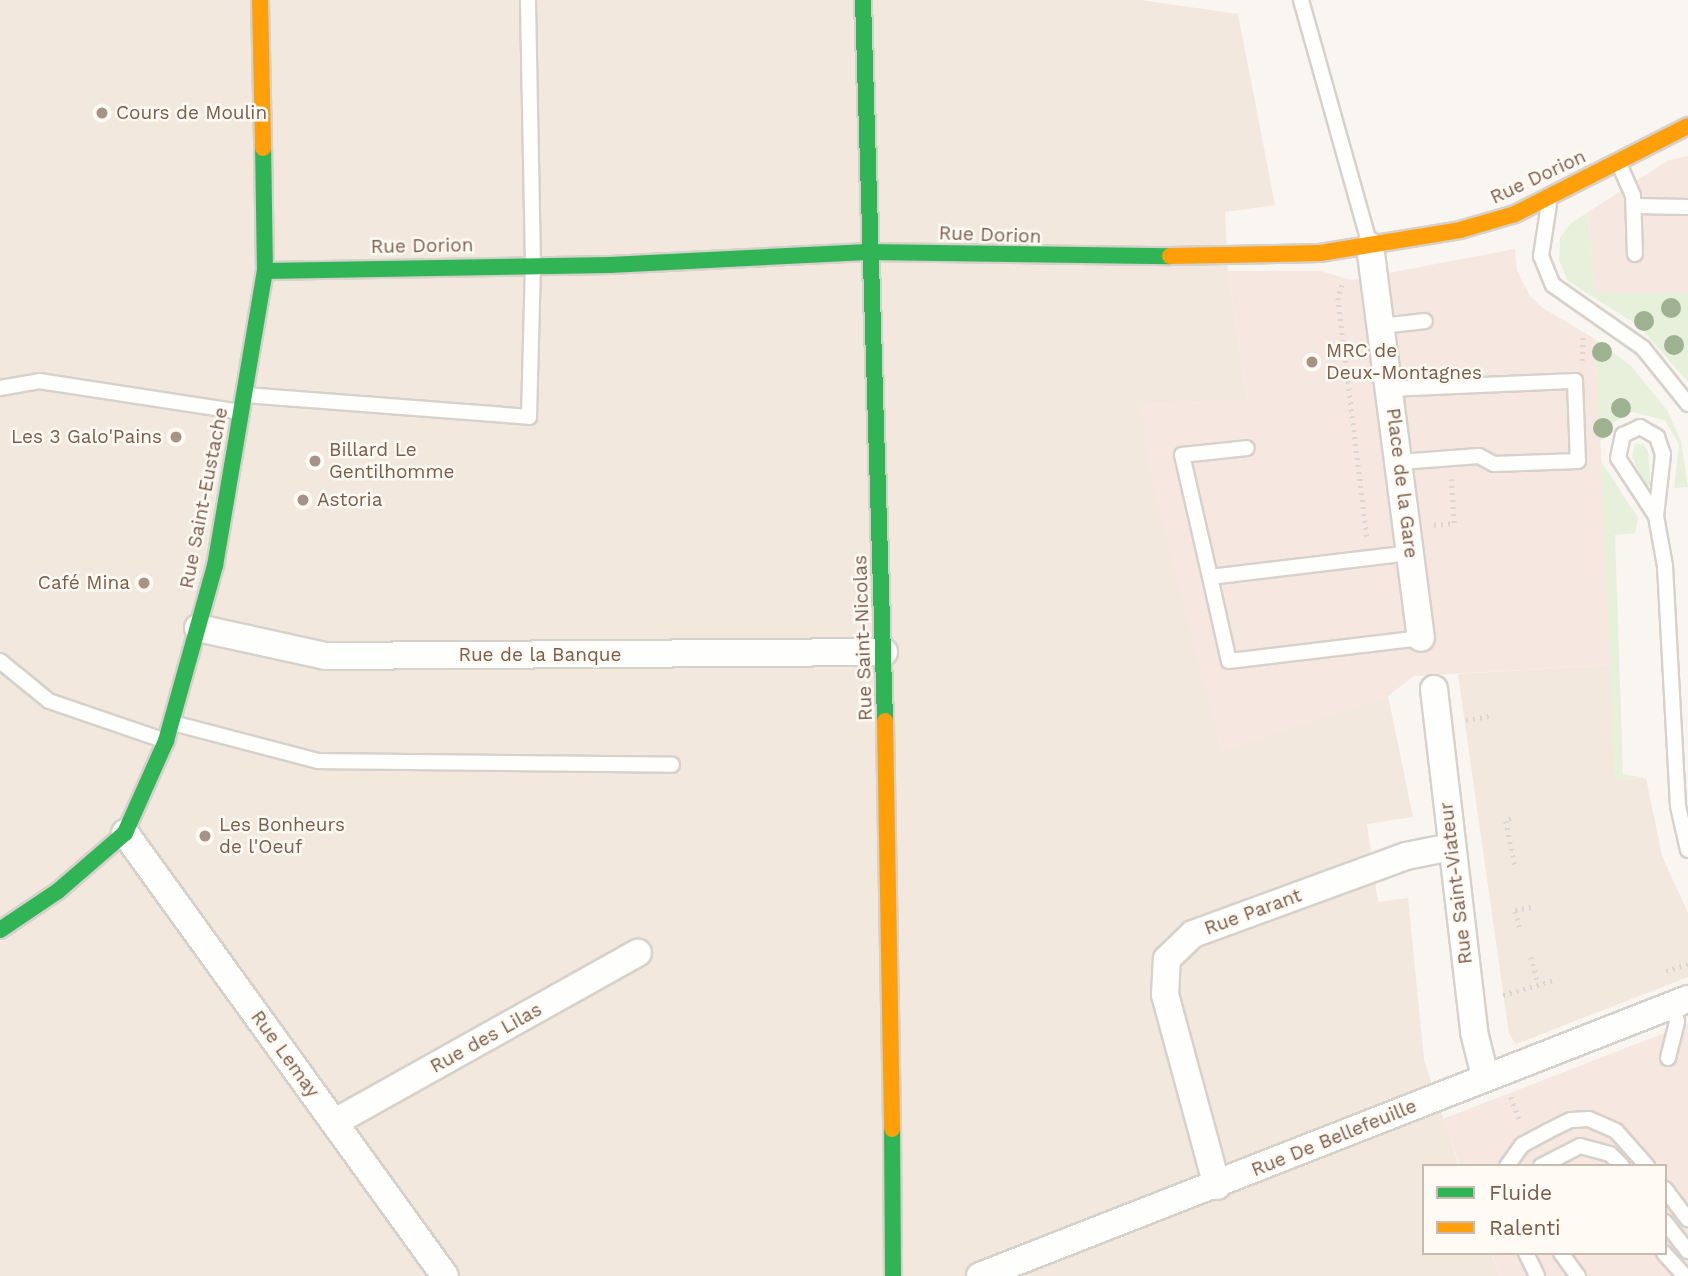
<!DOCTYPE html>
<html>
<head>
<meta charset="utf-8">
<style>
  body { margin:0 }
  #map { position:relative; width:1688px; height:1276px; overflow:hidden; background:#f9f5f0; font-family:"Work Sans",sans-serif }
  div>[style] { position:absolute }
  [style*='--x'] { left:calc(var(--x)*1px); top:calc(var(--y)*1px); width:calc(var(--w)*1px); rotate:calc(var(--a)*1deg) }
  .residential>* { inset:0; background:#f2e8de }
  .commercial>* { inset:0; background:#f6e8e1 }
  .green>* { inset:0; background:#e7f0db }
  .path>* { height:4.5px; margin-top:-2.25px; transform-origin:0; background:repeating-linear-gradient(90deg,#dcd5d0 0 2px,transparent 0 7px) }
  .roads { filter:drop-shadow(2px 0 #d7d1cb) drop-shadow(-2px 0 #d7d1cb) drop-shadow(0 2px #d7d1cb) drop-shadow(0 -2px #d7d1cb) }
  .lane>* { height:14px; margin:-7px; padding:0 7px; transform-origin:7px; border-radius:7px; background:#fefefd }
  .street>* { height:26px; margin:-13px; padding:0 13px; transform-origin:13px; border-radius:13px; background:#fefefd }
  .fast>* { height:16px; margin:-8px; padding:0 8px; transform-origin:8px; border-radius:8px; background:#30b455 }
  .slow>* { height:16px; margin:-8px; padding:0 8px; transform-origin:8px; border-radius:8px; background:#ff9f0a }
  .trees>* { width:20px; height:20px; margin:-10px; border-radius:50%; background:#9eb190 }
  .dots>* { width:19px; height:19px; translate:-50% -50%; box-sizing:border-box; border:4px solid #fffaf3; border-radius:50% }
  span { translate:-50% -50%; white-space:nowrap; text-align:center; line-height:1.15; -webkit-text-stroke:5px #fffaf3; paint-order:stroke }
  .poi-label { font-size:19px; color:#7a5c4d }
  .left { translate:0 -50%; text-align:left }
  .right { translate:-100% -50%; text-align:right }
  .street-label { font-size:19px; color:#7a5c4d }
  .legend { position:absolute; left:1422px; top:1164px; width:245px; height:91px; box-sizing:border-box; background:#fffaf3; border:2px solid #cabbb1; margin:0; padding:9px 12px; list-style:none; font-size:21px; color:#7a5c4d }
  .legend li { display:flex; align-items:center; gap:14px; height:35px }
  .legend b { width:35px; border:2px solid #cabbb1 }
</style>
</head>
<body>
<div id="map">
  <div class="residential">
    <div style="clip-path:polygon(0 0,1140px 0,1238px 14px,1275px 205px,1225px 212px,1228px 271px,1247px 401px,1140px 404px,1221px 750px,1388px 696px,1413px 817px,1367px 824px,1378px 902px,1408px 898px,1424px 1060px,1459px 1166px,1424px 1166px,1424px 1253px,1491px 1253px,1500px 1276px,0 1276px)"></div>
    <div style="clip-path:polygon(1612px 665px,1615px 779px,1646px 778px,1662px 856px,1688px 913px,1688px 977px,1516px 1044px,1509px 1034px,1458px 674px)"></div>
  </div>
  <div class="commercial">
    <div style="clip-path:polygon(1688px 156px,1688px 293px,1595px 293px,1588px 212px,1669px 160px)"></div>
    <div style="clip-path:polygon(1515px 249px,1517px 271px,1530px 296px,1543px 308px,1595px 339px,1612px 665px,1414px 676px,1388px 696px,1221px 750px,1149px 468px,1140px 404px,1247px 401px,1228px 271px,1321px 271px,1351px 280px)"></div>
    <div style="clip-path:polygon(1688px 1024px,1688px 1276px,1500px 1276px,1492px 1253px,1665px 1253px,1665px 1166px,1460px 1166px,1443px 1119px)"></div>
  </div>
  <div class="green">
    <div style="clip-path:polygon(1588px 212px,1595px 293px,1688px 293px,1688px 382px,1639px 326px,1568px 281px,1559px 260px,1560px 238px,1570px 224px)"></div>
    <div style="clip-path:polygon(1595px 339px,1630px 365px,1667px 410px,1681px 441px,1688px 487px,1674px 488px,1679px 445px,1665px 420px,1632px 412px,1614px 422px,1600px 442px)"></div>
    <div style="clip-path:polygon(1635px 444px,1643px 444px,1648px 452px,1651px 487px,1644px 483px,1632px 456px)"></div>
    <div style="clip-path:polygon(1601px 461px,1638px 518px,1635px 533px,1615px 535px,1623px 774px,1646px 778px,1615px 779px)"></div>
  </div>
  <div class="path">
    <div style="--x:1342;--y:285;--w:14;--a:107"></div>
    <div style="--x:1338;--y:298;--w:240;--a:83.1"></div>
    <div style="--x:1582;--y:361;--w:26;--a:-88"></div>
    <div style="--x:1434;--y:525;--w:20;--a:-6"></div>
    <div style="--x:1454;--y:523;--w:44;--a:-93.9"></div>
    <div style="--x:1466;--y:720;--w:23;--a:-10"></div>
    <div style="--x:1511;--y:819;--w:5;--a:158"></div>
    <div style="--x:1506;--y:821;--w:46;--a:78.7"></div>
    <div style="--x:1519;--y:927;--w:17;--a:-103"></div>
    <div style="--x:1515;--y:910;--w:16;--a:-11"></div>
    <div style="--x:1531;--y:957;--w:28;--a:75"></div>
    <div style="--x:1666;--y:971;--w:23;--a:-18"></div>
    <div style="--x:1503;--y:995;--w:53;--a:-16.4"></div>
    <div style="--x:1511;--y:1097;--w:27;--a:70"></div>
  </div>
  <div class="roads">
    <div class="lane">
      <div style="--x:1301;--y:0;--w:255;--a:74.3"></div>
      <div style="--x:1619;--y:164;--w:34;--a:66"></div>
      <div style="--x:1633;--y:195;--w:59;--a:88.1"></div>
      <div style="--x:1549;--y:204;--w:53;--a:98.7"></div>
      <div style="--x:1541;--y:256;--w:31;--a:68"></div>
      <div style="--x:1553;--y:285;--w:110;--a:35"></div>
      <div style="--x:1643;--y:348;--w:72;--a:51.2"></div>
      <div style="--x:1635;--y:206;--w:53;--a:1.1"></div>
      <div style="--x:1382;--y:326;--w:43;--a:-6.6"></div>
      <div style="--x:0;--y:388;--w:40;--a:-10"></div>
      <div style="--x:39;--y:381;--w:204;--a:8.7"></div>
      <div style="--x:1390;--y:389;--w:185;--a:-2.5"></div>
      <div style="--x:1575;--y:381;--w:80;--a:87.9"></div>
      <div style="--x:1578;--y:461;--w:84;--a:178"></div>
      <div style="--x:1494;--y:464;--w:17;--a:-152"></div>
      <div style="--x:1479;--y:456;--w:79;--a:175.7"></div>
      <div style="--x:245;--y:395;--w:285;--a:4.4"></div>
      <div style="--x:529;--y:417;--w:153;--a:-88.5"></div>
      <div style="--x:533;--y:264;--w:264;--a:-91.1"></div>
      <div style="--x:1656;--y:516;--w:69;--a:-123.2"></div>
      <div style="--x:1618;--y:458;--w:24;--a:-78"></div>
      <div style="--x:1623;--y:435;--w:19;--a:-25"></div>
      <div style="--x:1640;--y:427;--w:20;--a:30"></div>
      <div style="--x:1657;--y:437;--w:18;--a:71"></div>
      <div style="--x:1663;--y:454;--w:62;--a:96.4"></div>
      <div style="--x:1656;--y:516;--w:51;--a:79.8"></div>
      <div style="--x:1665;--y:566;--w:240;--a:86.9"></div>
      <div style="--x:1678;--y:806;--w:45;--a:77.2"></div>
      <div style="--x:1411;--y:553;--w:202;--a:173.2"></div>
      <div style="--x:1210;--y:577;--w:86;--a:77.3"></div>
      <div style="--x:1229;--y:661;--w:193;--a:-6.8"></div>
      <div style="--x:1210;--y:577;--w:125;--a:-102.9"></div>
      <div style="--x:1182;--y:455;--w:65;--a:-6.1"></div>
      <div style="--x:0;--y:661;--w:63;--a:39.2"></div>
      <div style="--x:49;--y:701;--w:120;--a:18.9"></div>
      <div style="--x:173;--y:723;--w:150;--a:14.7"></div>
      <div style="--x:318;--y:761;--w:354;--a:0.6"></div>
      <div style="--x:1668;--y:1058;--w:38;--a:-76"></div>
      <div style="--x:1677;--y:1021;--w:16;--a:-108"></div>
      <div style="--x:1507;--y:1166;--w:26;--a:-54"></div>
      <div style="--x:1522;--y:1145;--w:30;--a:-28"></div>
      <div style="--x:1548;--y:1131;--w:25;--a:-26"></div>
      <div style="--x:1571;--y:1120;--w:18;--a:-3"></div>
      <div style="--x:1589;--y:1119;--w:30;--a:24"></div>
      <div style="--x:1616;--y:1131;--w:47;--a:48.5"></div>
      <div style="--x:1541;--y:1166;--w:44;--a:-27.1"></div>
      <div style="--x:1580;--y:1146;--w:31;--a:15"></div>
      <div style="--x:1610;--y:1154;--w:17;--a:45"></div>
      <div style="--x:1665;--y:1189;--w:38;--a:53"></div>
      <div style="--x:1665;--y:1222;--w:37;--a:52"></div>
      <div style="--x:1526;--y:1253;--w:25;--a:64"></div>
      <div style="--x:1561;--y:1253;--w:29;--a:54"></div>
      <div style="--x:1664;--y:1253;--w:31;--a:48"></div>
    </div>
    <div class="street">
      <div style="--x:1370;--y:246;--w:395;--a:82.6"></div>
      <div style="--x:198;--y:628;--w:130;--a:12.4"></div>
      <div style="--x:325;--y:656;--w:559;--a:-0.41"></div>
      <div style="--x:1434;--y:689;--w:345;--a:83.3"></div>
      <div style="--x:1474;--y:1032;--w:45;--a:76"></div>
      <div style="--x:125;--y:833;--w:546;--a:54.16"></div>
      <div style="--x:335;--y:1122;--w:347;--a:-29.2"></div>
      <div style="--x:1217;--y:1186;--w:198;--a:-105.2"></div>
      <div style="--x:1165;--y:995;--w:36;--a:-87"></div>
      <div style="--x:1167;--y:959;--w:36;--a:-44"></div>
      <div style="--x:1193;--y:934;--w:227;--a:-20.1"></div>
      <div style="--x:1406;--y:856;--w:46;--a:-11.3"></div>
      <div style="--x:980;--y:1276;--w:760;--a:-21.37"></div>
    </div>
    <div class="fast">
      <div style="--x:863;--y:0;--w:721;--a:88.25"></div>
      <div style="--x:265;--y:271;--w:345;--a:-1"></div>
      <div style="--x:610;--y:265;--w:258;--a:-2.9"></div>
      <div style="--x:868;--y:252;--w:302;--a:0.8"></div>
      <div style="--x:0;--y:930;--w:70;--a:-33.9"></div>
      <div style="--x:58;--y:891;--w:89;--a:-40.9"></div>
      <div style="--x:125;--y:833;--w:101;--a:-66"></div>
      <div style="--x:166;--y:741;--w:182;--a:-74.4"></div>
      <div style="--x:215;--y:566;--w:299;--a:-80.4"></div>
      <div style="--x:265;--y:271;--w:123;--a:-90.9"></div>
      <div style="--x:892;--y:1129;--w:147;--a:89.6"></div>
    </div>
    <div class="slow">
      <div style="--x:260;--y:0;--w:148;--a:88.8"></div>
      <div style="--x:1170;--y:256;--w:150;--a:-1.1"></div>
      <div style="--x:1320;--y:253;--w:142;--a:-9.3"></div>
      <div style="--x:1460;--y:230;--w:57;--a:-16.2"></div>
      <div style="--x:1515;--y:214;--w:194;--a:-27"></div>
      <div style="--x:885;--y:721;--w:408;--a:89"></div>
    </div>
  </div>
  <div class="trees">
    <div style="left:1671px;top:308px"></div>
    <div style="left:1644px;top:321px"></div>
    <div style="left:1674px;top:345px"></div>
    <div style="left:1602px;top:352px"></div>
    <div style="left:1621px;top:408px"></div>
    <div style="left:1603px;top:428px"></div>
  </div>
  <div class="dots">
    <div style="left:102px;top:113px;background:#a69286"></div>
    <div style="left:1312px;top:362px;background:#a69286"></div>
    <div style="left:176px;top:437px;background:#a69286"></div>
    <div style="left:315px;top:461px;background:#a69286"></div>
    <div style="left:303px;top:500px;background:#a69286"></div>
    <div style="left:144px;top:583px;background:#a69286"></div>
    <div style="left:205px;top:836px;background:#a69286"></div>
  </div>
  <div class="poi-label">
    <span class="left" style="left:116px;top:113px">Cours de Moulin</span>
    <span class="left" style="left:1326px;top:362px">MRC de<br>Deux-Montagnes</span>
    <span class="right" style="left:162px;top:437px">Les 3 Galo'Pains</span>
    <span class="left" style="left:329px;top:461px">Billard Le<br>Gentilhomme</span>
    <span class="left" style="left:317px;top:500px">Astoria</span>
    <span class="right" style="left:130px;top:583px">Café Mina</span>
    <span class="left" style="left:219px;top:836px">Les Bonheurs<br>de l'Oeuf</span>
  </div>
  <div class="street-label">
    <span style="left:1538px;top:177px;rotate:-25deg">Rue Dorion</span>
    <span style="left:990px;top:235px;rotate:2deg">Rue Dorion</span>
    <span style="left:422px;top:246px;rotate:-1deg">Rue Dorion</span>
    <span style="left:1402px;top:483px;rotate:83deg">Place de la Gare</span>
    <span style="left:204px;top:498px;rotate:-79deg">Rue Saint-Eustache</span>
    <span style="left:863px;top:638px;rotate:-92deg">Rue Saint-Nicolas</span>
    <span style="left:540px;top:655px">Rue de la Banque</span>
    <span style="left:1456px;top:883px;rotate:-97deg">Rue Saint-Viateur</span>
    <span style="left:1253px;top:912px;rotate:-20deg">Rue Parant</span>
    <span style="left:486px;top:1038px;rotate:-29deg">Rue des Lilas</span>
    <span style="left:285px;top:1054px;rotate:54deg">Rue Lemay</span>
    <span style="left:1334px;top:1138px;rotate:-22deg">Rue De Bellefeuille</span>
  </div>
  <ul class="legend">
  <li><b style="height:9px;background:#30b455"></b>Fluide</li>
  <li><b style="height:9px;background:#ff9f0a"></b>Ralenti</li>
  </ul>
</div>
</body>
</html>
